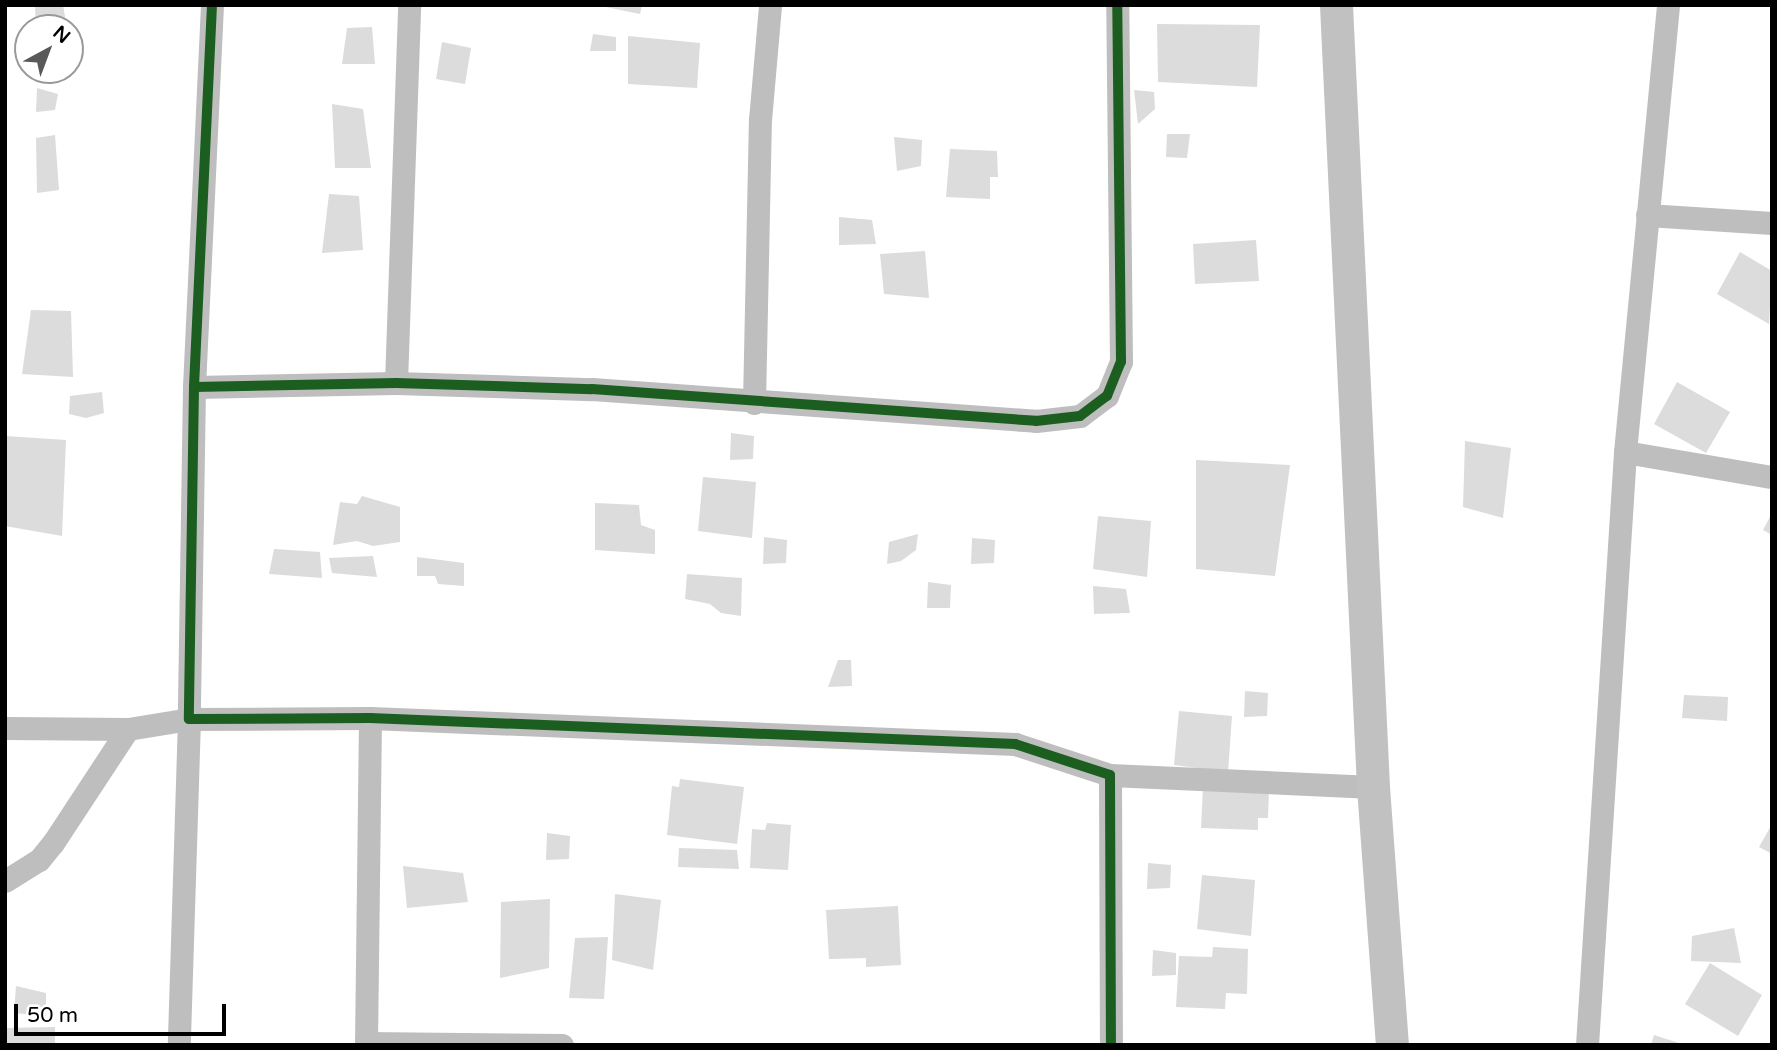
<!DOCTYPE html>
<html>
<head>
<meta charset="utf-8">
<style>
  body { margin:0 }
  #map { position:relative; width:1777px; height:1050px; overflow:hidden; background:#fff; font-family:"Varela Round",sans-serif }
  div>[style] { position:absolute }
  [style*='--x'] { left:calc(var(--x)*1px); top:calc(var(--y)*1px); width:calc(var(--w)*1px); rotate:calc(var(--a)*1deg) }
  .building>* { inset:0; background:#dcdcdc }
  .street>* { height:23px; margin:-11.5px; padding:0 11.5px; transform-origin:11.5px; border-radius:11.5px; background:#bebebe }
  .secondary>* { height:33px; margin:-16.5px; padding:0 16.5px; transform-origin:16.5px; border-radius:16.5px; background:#c1c1c1 }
  .cycleway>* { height:10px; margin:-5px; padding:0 5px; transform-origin:5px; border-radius:5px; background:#1b5e20 }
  span { translate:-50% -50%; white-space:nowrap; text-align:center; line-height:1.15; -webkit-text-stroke:5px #fff; paint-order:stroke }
  .frame { position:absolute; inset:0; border:7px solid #000; pointer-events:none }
  .north { position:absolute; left:14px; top:14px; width:70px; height:70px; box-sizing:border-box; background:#fff; border:2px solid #999; border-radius:50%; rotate:41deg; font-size:19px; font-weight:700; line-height:28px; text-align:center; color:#000 }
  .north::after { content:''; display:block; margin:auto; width:24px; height:32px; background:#595959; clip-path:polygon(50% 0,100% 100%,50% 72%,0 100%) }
  .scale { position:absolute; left:14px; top:1004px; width:212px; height:32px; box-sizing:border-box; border:4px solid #000; border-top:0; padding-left:9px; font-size:21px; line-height:24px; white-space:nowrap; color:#000; -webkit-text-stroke:5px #fff; paint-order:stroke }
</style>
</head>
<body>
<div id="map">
  <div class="building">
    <div style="clip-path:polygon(35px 5px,63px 5px,67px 28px,36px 27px)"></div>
    <div style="clip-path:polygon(596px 5px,642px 5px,640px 14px)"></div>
    <div style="clip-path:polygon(1157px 24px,1260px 25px,1257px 87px,1158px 82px)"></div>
    <div style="clip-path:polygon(372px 27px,375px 64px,342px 64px,347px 28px)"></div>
    <div style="clip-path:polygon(593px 34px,616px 37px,616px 51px,590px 51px)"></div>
    <div style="clip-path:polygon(628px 36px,700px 43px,697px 88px,628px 84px)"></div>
    <div style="clip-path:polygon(442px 42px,471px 48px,465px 84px,436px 79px)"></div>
    <div style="clip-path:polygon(37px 88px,58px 94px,55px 110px,36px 112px)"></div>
    <div style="clip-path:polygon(1134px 90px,1154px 92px,1155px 109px,1138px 124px)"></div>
    <div style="clip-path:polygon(332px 104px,363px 109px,371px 168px,335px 168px)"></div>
    <div style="clip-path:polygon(1167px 134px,1190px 134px,1187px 158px,1166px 157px)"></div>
    <div style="clip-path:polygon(55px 135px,59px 190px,37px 193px,36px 138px)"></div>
    <div style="clip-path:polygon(894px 137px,922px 140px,921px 166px,897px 171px)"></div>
    <div style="clip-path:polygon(950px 149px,997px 151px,998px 177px,990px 177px,990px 199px,946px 197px)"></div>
    <div style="clip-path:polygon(329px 194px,359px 196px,363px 250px,322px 253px)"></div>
    <div style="clip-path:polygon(839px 217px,872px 220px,876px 244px,839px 245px)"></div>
    <div style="clip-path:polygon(1256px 240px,1259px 281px,1195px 284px,1193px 244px)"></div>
    <div style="clip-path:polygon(925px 251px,929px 298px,884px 294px,880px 254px)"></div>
    <div style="clip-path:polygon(1740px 252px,1772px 271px,1769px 324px,1717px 294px)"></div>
    <div style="clip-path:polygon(31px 310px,71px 311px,73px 377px,22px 374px)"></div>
    <div style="clip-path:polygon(1677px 382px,1730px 412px,1706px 453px,1654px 424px)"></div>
    <div style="clip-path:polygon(102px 392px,104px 413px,86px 418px,69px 414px,70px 396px)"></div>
    <div style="clip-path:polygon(731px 433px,754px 436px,753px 459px,730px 460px)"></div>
    <div style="clip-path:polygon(5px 436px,66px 440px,62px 536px,5px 526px)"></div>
    <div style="clip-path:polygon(1465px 441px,1511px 448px,1503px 518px,1463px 507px)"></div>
    <div style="clip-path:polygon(1196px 460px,1290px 465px,1275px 576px,1196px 569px)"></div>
    <div style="clip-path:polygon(703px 477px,756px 482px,752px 538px,698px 531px)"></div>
    <div style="clip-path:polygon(362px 496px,400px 507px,400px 542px,373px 546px,357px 541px,333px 545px,340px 502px,357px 504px)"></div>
    <div style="clip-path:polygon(595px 503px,639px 505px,641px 525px,655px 530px,655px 554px,595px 550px)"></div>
    <div style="clip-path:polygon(1772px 513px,1772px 535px,1763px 530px)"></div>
    <div style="clip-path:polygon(1098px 516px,1151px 521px,1147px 577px,1093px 569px)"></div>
    <div style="clip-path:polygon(918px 534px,916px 550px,901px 561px,887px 564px,889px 542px)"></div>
    <div style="clip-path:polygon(764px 537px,787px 540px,786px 563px,763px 564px)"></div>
    <div style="clip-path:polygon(972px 538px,995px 540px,994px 563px,971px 564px)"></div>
    <div style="clip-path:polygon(274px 549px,320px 552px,322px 578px,269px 574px)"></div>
    <div style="clip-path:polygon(373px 556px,377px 577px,332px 573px,329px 558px)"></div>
    <div style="clip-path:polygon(417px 557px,464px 563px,464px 586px,438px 584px,435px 576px,417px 576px)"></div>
    <div style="clip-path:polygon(687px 574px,742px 578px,741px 616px,721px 613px,710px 604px,685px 599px)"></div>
    <div style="clip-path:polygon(928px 582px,951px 585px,950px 608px,927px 608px)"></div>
    <div style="clip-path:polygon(1093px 586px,1126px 589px,1130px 613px,1094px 614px)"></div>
    <div style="clip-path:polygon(838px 660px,851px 660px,852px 686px,828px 687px)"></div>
    <div style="clip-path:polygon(1245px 691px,1268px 693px,1267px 716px,1244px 717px)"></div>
    <div style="clip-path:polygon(1684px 695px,1728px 697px,1727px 721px,1682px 718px)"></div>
    <div style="clip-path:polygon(1179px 711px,1232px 716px,1228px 772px,1174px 765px)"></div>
    <div style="clip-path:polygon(680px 779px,744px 787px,737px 844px,667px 835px,672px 786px,679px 787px)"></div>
    <div style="clip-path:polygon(1203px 787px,1269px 791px,1268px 818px,1258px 818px,1258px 830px,1201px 828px)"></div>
    <div style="clip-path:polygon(767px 823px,791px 825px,788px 870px,750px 868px,752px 829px,765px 830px)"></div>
    <div style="clip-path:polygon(1772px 824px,1772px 854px,1759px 847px)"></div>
    <div style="clip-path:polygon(547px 833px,570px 836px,569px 859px,546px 860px)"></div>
    <div style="clip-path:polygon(679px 848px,737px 850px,739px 869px,678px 867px)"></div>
    <div style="clip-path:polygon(1148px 863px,1171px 865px,1170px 888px,1147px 889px)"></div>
    <div style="clip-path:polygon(403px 866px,463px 873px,468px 902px,407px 908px)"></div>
    <div style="clip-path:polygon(1202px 875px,1255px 880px,1251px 936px,1197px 929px)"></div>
    <div style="clip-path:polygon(615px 894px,661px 900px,653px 970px,612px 960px)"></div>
    <div style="clip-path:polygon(550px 899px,549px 968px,500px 978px,501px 902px)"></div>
    <div style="clip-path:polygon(898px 906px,901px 965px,866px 967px,866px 958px,829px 959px,826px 910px)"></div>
    <div style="clip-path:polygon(1734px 928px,1741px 963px,1691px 961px,1692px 936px)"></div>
    <div style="clip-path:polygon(608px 937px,604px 999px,569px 998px,575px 938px)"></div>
    <div style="clip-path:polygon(1213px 947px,1248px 949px,1247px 994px,1226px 993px,1225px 1009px,1176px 1007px,1179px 956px,1212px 957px)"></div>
    <div style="clip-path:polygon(1153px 950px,1176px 953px,1176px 975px,1152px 976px)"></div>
    <div style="clip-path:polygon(1710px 963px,1762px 995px,1738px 1036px,1685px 1004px)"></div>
    <div style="clip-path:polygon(16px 986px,46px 993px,46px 1016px,14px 1013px)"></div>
    <div style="clip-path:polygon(55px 1027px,55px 1045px,5px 1045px,5px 1028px)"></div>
    <div style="clip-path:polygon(1654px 1035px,1682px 1044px,1682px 1045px,1651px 1045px)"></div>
  </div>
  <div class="street">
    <div style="--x:212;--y:5;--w:382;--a:92.7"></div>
    <div style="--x:194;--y:387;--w:332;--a:90.9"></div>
    <div style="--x:189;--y:719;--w:181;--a:-0.3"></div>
    <div style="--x:370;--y:718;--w:646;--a:2.31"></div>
    <div style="--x:1015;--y:744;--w:100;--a:18.1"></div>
    <div style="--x:1110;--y:775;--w:270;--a:89.8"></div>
    <div style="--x:1647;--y:215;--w:125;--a:3.7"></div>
    <div style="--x:396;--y:383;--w:378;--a:-88"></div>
    <div style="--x:194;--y:387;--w:202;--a:-1.1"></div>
    <div style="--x:396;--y:383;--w:196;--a:1.8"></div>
    <div style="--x:592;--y:389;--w:445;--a:4.1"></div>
    <div style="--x:1036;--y:421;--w:44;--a:-6.5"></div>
    <div style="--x:1080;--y:416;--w:34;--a:-37"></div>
    <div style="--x:1107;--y:396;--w:37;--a:-68"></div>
    <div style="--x:1121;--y:362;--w:357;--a:-90.6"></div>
    <div style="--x:754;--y:403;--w:283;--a:-88.8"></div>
    <div style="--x:760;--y:120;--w:115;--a:-85"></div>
    <div style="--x:1625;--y:452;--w:149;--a:9.7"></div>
    <div style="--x:370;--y:718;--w:325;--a:90.7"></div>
    <div style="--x:366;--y:1043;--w:196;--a:0.6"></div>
    <div style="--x:5;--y:728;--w:123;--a:0.5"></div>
    <div style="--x:128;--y:729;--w:62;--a:-9.3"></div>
    <div style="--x:189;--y:719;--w:326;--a:91.8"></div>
    <div style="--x:1110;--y:775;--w:263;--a:2.6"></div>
    <div style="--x:5;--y:881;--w:40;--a:-32"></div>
    <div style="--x:39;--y:860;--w:22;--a:-51"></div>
    <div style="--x:53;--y:843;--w:136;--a:-56.7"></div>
    <div style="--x:1587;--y:1045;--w:594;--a:-86.33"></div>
    <div style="--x:1625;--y:452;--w:449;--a:-84.5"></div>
  </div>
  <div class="secondary">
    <div style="--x:1336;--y:5;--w:783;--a:87.29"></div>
    <div style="--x:1373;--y:787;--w:259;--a:85.8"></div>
  </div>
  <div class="cycleway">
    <div style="--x:212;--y:5;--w:382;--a:92.7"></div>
    <div style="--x:194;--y:387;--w:332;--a:90.9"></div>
    <div style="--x:189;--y:719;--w:181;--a:-0.3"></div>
    <div style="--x:370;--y:718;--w:646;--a:2.31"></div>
    <div style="--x:1015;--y:744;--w:100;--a:18.1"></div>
    <div style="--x:1110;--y:775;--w:270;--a:89.8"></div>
    <div style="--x:194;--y:387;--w:202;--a:-1.1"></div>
    <div style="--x:396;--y:383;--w:196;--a:1.8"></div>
    <div style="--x:592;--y:389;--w:445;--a:4.1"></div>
    <div style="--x:1036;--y:421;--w:44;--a:-6.5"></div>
    <div style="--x:1080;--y:416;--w:34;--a:-37"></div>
    <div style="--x:1107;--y:396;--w:37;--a:-68"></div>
    <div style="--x:1121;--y:362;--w:357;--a:-90.6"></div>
  </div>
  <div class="frame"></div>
  <div class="north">N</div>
  <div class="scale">50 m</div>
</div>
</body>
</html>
